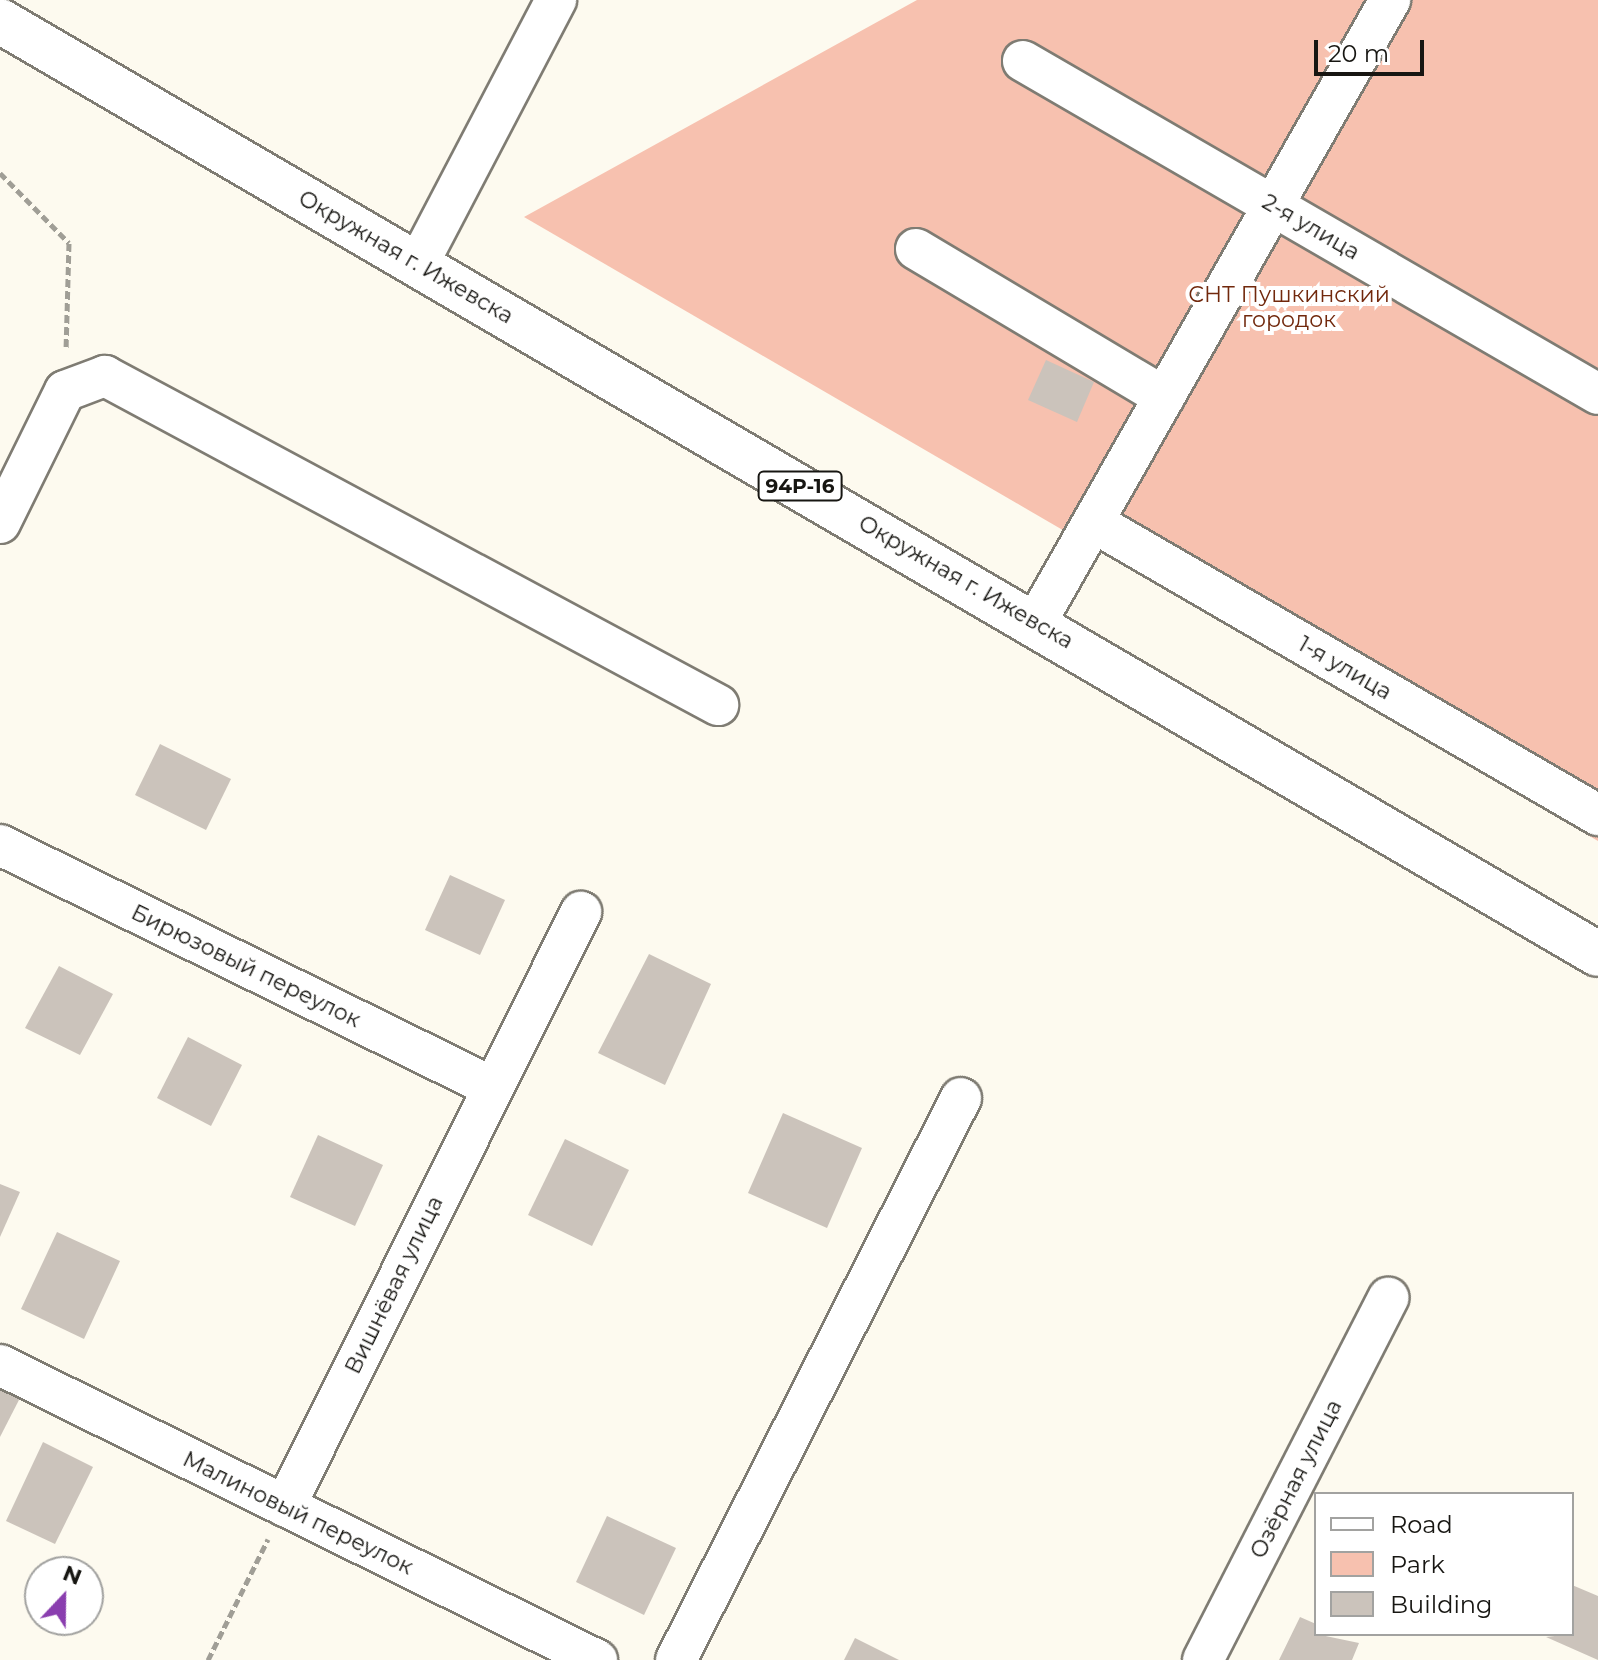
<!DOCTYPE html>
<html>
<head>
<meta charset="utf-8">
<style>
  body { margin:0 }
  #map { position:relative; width:1598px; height:1660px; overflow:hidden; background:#fdfaef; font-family:Montserrat,sans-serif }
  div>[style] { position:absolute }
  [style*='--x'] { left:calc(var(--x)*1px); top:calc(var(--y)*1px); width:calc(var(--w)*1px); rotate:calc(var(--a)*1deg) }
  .green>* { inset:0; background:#f7c1af }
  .building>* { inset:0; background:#cbc3bb }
  .path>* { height:5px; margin-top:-2.5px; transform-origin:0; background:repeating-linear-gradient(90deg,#a09e96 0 8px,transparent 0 12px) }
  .roads { filter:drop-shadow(2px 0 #7f7c73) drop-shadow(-2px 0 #7f7c73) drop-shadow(0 2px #7f7c73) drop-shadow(0 -2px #7f7c73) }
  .minor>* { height:40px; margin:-20px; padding:0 20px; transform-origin:20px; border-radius:20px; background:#fff }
  .major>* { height:44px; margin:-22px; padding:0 22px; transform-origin:22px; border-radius:22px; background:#fff }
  span { translate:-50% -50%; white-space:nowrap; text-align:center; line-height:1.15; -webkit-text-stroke:8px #fff; paint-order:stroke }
  .shield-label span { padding:2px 6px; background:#fff; border:2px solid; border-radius:6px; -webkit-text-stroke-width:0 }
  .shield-label { font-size:20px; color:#171612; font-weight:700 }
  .street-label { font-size:22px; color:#171612 }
  .park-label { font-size:22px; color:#71280c }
  .legend { position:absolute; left:1314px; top:1492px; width:260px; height:144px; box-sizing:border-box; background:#fff; border:2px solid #a2a2a0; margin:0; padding:10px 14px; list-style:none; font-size:24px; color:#171612 }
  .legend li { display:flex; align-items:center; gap:16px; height:40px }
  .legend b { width:40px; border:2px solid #a2a2a0 }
  .north { position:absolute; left:24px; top:1556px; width:80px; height:80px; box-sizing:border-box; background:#fff; border:2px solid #a2a2a0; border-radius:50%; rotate:22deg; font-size:22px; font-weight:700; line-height:32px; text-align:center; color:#171612 }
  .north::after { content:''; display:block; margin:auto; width:28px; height:36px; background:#8a3eaf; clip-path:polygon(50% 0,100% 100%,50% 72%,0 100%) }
  .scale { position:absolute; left:1314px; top:40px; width:110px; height:36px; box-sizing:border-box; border:4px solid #171612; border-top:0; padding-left:10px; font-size:24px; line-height:28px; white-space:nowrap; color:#171612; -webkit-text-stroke:6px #fff; paint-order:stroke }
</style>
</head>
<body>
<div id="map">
  <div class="green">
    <div style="clip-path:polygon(917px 0,1598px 0,1598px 841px,524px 217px)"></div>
  </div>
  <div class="building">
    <div style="clip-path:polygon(1046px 360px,1094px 382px,1077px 422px,1028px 400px)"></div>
    <div style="clip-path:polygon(160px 744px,231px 779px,206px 830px,135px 795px)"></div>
    <div style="clip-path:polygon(450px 875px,505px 900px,480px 955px,425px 930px)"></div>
    <div style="clip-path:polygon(649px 954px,711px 984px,665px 1085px,598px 1053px)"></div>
    <div style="clip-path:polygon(59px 966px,113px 994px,80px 1055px,25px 1028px)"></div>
    <div style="clip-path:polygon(188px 1037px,242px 1065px,211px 1126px,157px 1098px)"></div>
    <div style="clip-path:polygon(783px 1113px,862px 1148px,827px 1228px,748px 1193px)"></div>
    <div style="clip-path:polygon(318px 1135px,383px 1165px,355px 1226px,290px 1197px)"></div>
    <div style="clip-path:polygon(565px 1139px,629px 1170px,592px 1246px,528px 1215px)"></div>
    <div style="clip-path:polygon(0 1184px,20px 1192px,0 1237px)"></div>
    <div style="clip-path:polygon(57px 1232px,120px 1261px,84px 1339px,21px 1309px)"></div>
    <div style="clip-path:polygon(0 1387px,21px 1396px,0 1437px)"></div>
    <div style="clip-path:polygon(43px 1442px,93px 1467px,55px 1544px,6px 1521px)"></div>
    <div style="clip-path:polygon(607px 1516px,676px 1548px,644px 1615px,576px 1582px)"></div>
    <div style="clip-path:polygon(1572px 1585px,1598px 1596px,1598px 1660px,1546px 1637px,1572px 1634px)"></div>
    <div style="clip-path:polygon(1300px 1617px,1316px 1624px,1316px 1634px,1359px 1643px,1352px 1660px,1279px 1660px)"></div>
    <div style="clip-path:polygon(855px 1638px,899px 1660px,844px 1660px)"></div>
  </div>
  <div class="path">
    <div style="--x:0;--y:173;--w:98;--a:45.4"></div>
    <div style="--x:69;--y:243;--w:107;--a:91.6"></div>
    <div style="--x:208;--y:1660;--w:135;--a:-63.6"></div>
  </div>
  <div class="roads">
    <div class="minor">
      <div style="--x:1023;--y:61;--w:664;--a:30.08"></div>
      <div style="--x:916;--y:249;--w:289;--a:30.8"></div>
      <div style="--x:418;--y:264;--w:298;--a:-62.4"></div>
      <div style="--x:1093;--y:522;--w:584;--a:30.12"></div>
      <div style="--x:0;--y:523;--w:147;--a:-63.8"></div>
      <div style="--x:65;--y:391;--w:43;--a:-20.6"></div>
      <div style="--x:105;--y:376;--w:696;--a:28.22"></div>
      <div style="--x:1036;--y:622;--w:716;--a:-60.35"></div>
      <div style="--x:0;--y:845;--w:548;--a:26.19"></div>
      <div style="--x:0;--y:1365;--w:666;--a:26.3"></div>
      <div style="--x:285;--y:1506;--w:664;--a:-63.51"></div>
      <div style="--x:676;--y:1660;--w:630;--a:-63.11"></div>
      <div style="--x:1203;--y:1660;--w:407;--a:-62.9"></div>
    </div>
    <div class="major">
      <div style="--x:0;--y:21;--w:1850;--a:30.28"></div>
    </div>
  </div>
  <div class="shield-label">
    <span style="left:800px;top:486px">94Р-16</span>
  </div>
  <div class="street-label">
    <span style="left:1311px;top:227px;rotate:30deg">2-я улица</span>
    <span style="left:406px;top:257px;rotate:30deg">Окружная г. Ижевска</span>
    <span style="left:966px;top:582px;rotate:30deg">Окружная г. Ижевска</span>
    <span style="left:1345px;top:668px;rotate:30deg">1-я улица</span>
    <span style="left:246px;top:966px;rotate:26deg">Бирюзовый переулок</span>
    <span style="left:394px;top:1285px;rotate:-64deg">Вишнёвая улица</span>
    <span style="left:1296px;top:1479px;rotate:-63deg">Озёрная улица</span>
    <span style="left:298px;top:1513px;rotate:26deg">Малиновый переулок</span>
  </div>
  <div class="park-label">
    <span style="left:1289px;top:307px">СНТ Пушкинский<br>городок</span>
  </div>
  <ul class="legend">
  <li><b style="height:10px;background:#fff"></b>Road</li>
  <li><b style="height:22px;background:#f7c1af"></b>Park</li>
  <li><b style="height:22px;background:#cbc3bb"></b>Building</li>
  </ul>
  <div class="north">N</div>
  <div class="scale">20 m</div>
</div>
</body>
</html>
